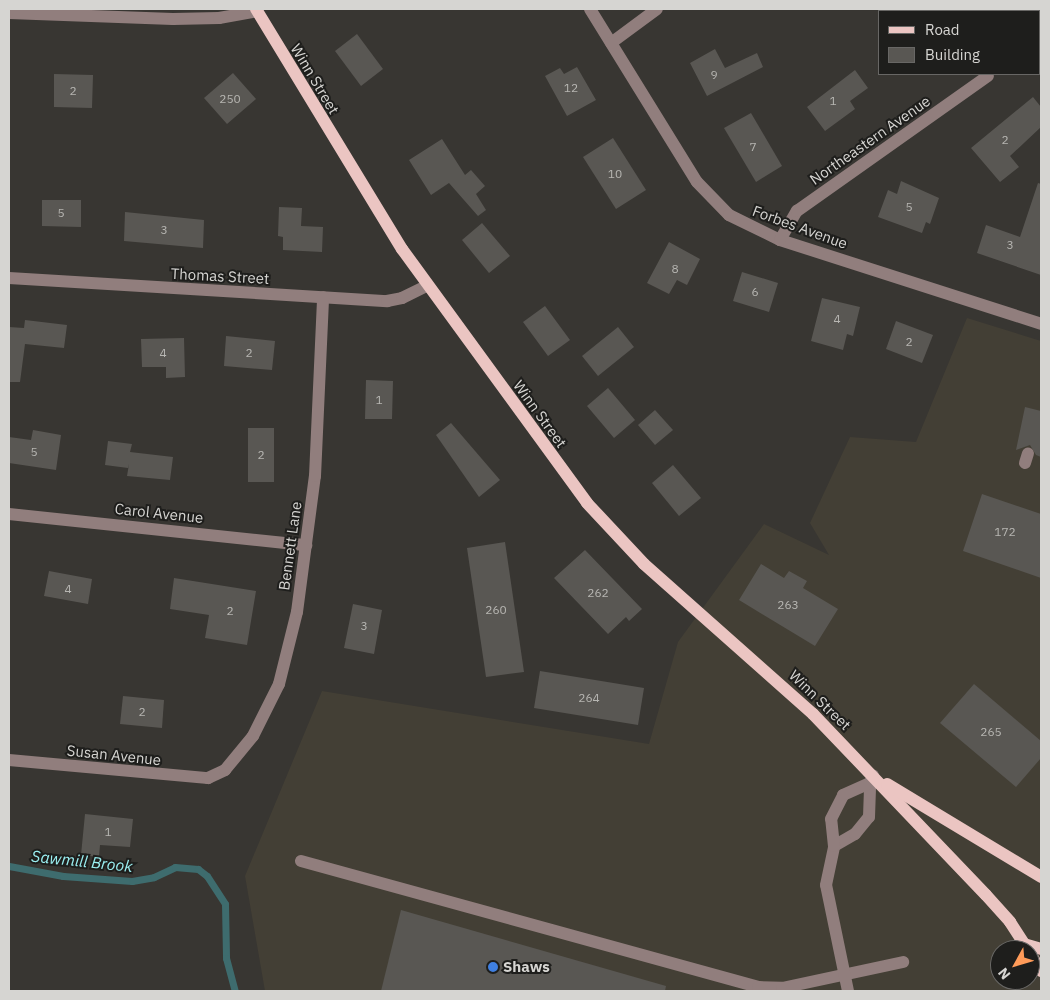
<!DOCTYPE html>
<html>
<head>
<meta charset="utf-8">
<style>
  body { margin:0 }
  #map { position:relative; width:1050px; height:1000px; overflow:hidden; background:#383632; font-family:"IBM Plex Sans",sans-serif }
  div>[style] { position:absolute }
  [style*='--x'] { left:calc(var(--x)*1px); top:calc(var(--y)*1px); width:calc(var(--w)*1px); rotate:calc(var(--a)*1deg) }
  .built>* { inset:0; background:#433f35 }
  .stream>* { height:7px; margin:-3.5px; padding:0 3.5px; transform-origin:3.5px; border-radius:3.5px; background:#3e6c6e }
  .building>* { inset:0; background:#595753 }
  .minor>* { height:12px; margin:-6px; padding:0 6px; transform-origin:6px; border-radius:6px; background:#917e7d }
  .major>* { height:12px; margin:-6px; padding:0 6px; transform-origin:6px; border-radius:6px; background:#ebc5c2 }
  .dots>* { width:14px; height:14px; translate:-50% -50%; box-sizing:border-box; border:2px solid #1e1e1c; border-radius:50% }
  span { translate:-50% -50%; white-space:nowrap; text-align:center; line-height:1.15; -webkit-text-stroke:4px #1e1e1c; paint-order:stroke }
  .number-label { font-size:12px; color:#b7b6b2 }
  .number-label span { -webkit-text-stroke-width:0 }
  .street-label { font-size:15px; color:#d6d5d2 }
  .poi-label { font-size:15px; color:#d6d5d2; font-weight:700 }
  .left { translate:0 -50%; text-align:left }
  .water-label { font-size:16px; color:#9aeef0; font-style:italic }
  .frame { position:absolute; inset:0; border:10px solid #d6d5d2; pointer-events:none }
  .legend { position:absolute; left:878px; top:10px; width:162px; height:65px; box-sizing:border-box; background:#1e1e1c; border:1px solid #686765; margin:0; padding:6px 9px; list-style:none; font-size:15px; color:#d6d5d2 }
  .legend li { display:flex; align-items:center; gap:10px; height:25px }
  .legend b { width:25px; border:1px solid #686765 }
  .north { position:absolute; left:990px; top:940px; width:50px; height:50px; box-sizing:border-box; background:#1e1e1c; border:1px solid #686765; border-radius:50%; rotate:231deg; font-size:14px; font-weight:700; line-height:20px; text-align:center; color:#d6d5d2 }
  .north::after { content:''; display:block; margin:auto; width:18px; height:22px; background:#ff9b59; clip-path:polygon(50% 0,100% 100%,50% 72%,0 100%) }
</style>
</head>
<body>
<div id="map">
  <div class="built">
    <div style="clip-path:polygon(evenodd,967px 318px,1041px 341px,1041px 991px,265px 991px,245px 876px,322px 691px,649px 744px,678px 642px,764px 524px,829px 555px,810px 523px,850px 437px,916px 442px,967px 318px,1000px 950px,1030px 950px,1030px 980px,1000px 980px,1000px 950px)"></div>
  </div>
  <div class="stream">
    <div style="--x:9;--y:866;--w:55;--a:10.5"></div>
    <div style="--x:63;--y:876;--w:69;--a:4.1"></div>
    <div style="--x:132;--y:881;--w:22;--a:-10"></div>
    <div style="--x:154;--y:877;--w:23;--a:-25"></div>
    <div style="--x:175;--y:867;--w:23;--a:5"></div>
    <div style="--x:198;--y:869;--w:11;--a:38"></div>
    <div style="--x:207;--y:876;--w:33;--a:57"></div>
    <div style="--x:225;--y:904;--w:54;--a:88.9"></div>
    <div style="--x:226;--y:958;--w:34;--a:75"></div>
  </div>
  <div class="building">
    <div style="clip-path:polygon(357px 34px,383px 69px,361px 86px,335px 51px)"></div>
    <div style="clip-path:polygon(715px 49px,725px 68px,757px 53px,763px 67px,707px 96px,690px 63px)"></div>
    <div style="clip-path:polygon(577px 67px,596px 100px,567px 116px,545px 76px,560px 68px,564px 74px)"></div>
    <div style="clip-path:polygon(855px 70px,868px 88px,850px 101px,855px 109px,825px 131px,807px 107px)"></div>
    <div style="clip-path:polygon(233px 73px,256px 99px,227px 124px,204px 98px)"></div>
    <div style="clip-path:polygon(54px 74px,93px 75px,92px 108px,54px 107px)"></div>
    <div style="clip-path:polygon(1033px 97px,1041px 107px,1041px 127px,1010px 156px,1019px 167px,1000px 182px,971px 148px)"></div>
    <div style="clip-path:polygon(751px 113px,782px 166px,756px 182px,724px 128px)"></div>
    <div style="clip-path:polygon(613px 138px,646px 190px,616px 209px,583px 157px)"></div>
    <div style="clip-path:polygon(442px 139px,465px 175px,471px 170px,485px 186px,476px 194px,486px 210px,478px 216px,449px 183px,431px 195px,409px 160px)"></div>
    <div style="clip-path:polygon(901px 181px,939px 198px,930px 224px,926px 222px,922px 233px,878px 217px,888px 190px,897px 194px)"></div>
    <div style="clip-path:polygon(1038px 183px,1041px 184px,1041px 275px,977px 253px,986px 225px,1020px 237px)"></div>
    <div style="clip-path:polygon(42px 200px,81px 200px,81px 227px,42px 226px)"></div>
    <div style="clip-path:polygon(279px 207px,302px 208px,301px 226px,323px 227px,322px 252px,283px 250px,283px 237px,278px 236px)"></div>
    <div style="clip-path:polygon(125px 212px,204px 220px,203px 248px,124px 241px)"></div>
    <div style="clip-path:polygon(482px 223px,510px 256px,489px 273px,462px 240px)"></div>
    <div style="clip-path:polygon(669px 242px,700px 259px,687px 285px,677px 280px,669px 294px,647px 283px)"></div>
    <div style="clip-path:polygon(742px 272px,778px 283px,769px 312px,733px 301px)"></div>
    <div style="clip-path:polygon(822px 298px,860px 307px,853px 336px,847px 334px,843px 350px,811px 341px)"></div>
    <div style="clip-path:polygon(545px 306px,570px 340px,548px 356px,523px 322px)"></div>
    <div style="clip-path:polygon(25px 320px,67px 325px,64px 348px,25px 344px,20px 382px,9px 382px,9px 327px,24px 328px)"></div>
    <div style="clip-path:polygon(896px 321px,933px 335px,922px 363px,886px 349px)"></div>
    <div style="clip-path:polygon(618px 327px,634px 347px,598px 376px,582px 356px)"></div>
    <div style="clip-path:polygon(226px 336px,275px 341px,272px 370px,224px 366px)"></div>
    <div style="clip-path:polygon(184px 338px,185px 377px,166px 378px,166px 367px,142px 367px,141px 339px)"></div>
    <div style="clip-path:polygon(366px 380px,393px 381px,392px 419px,365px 419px)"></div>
    <div style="clip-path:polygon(608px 388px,635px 420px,614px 438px,587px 406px)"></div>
    <div style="clip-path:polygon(1025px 407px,1041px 411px,1041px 457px,1036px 455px,1030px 445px,1016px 450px)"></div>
    <div style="clip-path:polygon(655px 410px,673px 430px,655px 445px,638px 425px)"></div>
    <div style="clip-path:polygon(451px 423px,500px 480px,479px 497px,436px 435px)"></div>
    <div style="clip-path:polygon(248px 428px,274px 428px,274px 482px,248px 482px)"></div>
    <div style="clip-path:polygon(33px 430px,61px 435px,56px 470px,9px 463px,9px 437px,31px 440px)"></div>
    <div style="clip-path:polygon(108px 441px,132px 444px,130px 452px,173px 457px,170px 480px,127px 476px,129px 464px,128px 468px,105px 465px)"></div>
    <div style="clip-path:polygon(673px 465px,701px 498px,679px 516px,652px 483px)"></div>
    <div style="clip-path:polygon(982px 494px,1041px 514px,1041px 578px,963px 551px)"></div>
    <div style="clip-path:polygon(505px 542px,524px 672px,486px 677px,467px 548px)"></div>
    <div style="clip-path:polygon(585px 550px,642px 609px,629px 621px,626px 617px,608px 634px,554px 578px)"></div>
    <div style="clip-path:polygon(761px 564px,784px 578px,789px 571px,807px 581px,803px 588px,838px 609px,815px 646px,739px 600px)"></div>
    <div style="clip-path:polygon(49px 571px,92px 579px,88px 604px,44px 596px)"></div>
    <div style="clip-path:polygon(174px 578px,256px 591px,247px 645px,205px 638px,209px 615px,170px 609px)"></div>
    <div style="clip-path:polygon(353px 604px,382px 610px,374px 654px,344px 648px)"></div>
    <div style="clip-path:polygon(540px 671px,644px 688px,638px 725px,534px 708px)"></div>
    <div style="clip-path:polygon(974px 684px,1041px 741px,1041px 758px,1016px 787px,940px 723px)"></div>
    <div style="clip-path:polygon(123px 696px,164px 700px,162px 728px,120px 724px)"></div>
    <div style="clip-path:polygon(85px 814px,133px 819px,130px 847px,100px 845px,99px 857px,81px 855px)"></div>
    <div style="clip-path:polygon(401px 910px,666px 986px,665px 991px,381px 991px)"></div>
  </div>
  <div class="minor">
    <div style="--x:590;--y:9;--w:203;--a:58.3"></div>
    <div style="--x:697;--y:182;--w:46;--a:45.9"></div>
    <div style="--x:729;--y:215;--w:57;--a:26.1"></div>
    <div style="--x:780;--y:240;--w:274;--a:17.8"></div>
    <div style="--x:9;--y:13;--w:164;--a:2.1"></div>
    <div style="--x:173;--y:19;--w:46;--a:-1.2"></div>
    <div style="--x:219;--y:18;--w:39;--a:-10"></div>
    <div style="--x:611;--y:43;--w:57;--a:-36.5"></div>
    <div style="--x:780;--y:240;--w:34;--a:-60"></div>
    <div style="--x:797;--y:211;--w:234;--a:-35.3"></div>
    <div style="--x:9;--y:278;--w:379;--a:3.5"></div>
    <div style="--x:387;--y:301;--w:15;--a:-11"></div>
    <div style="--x:402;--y:298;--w:28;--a:-26"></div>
    <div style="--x:1025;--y:463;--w:10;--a:-73"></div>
    <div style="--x:9;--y:514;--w:299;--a:6"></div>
    <div style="--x:9;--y:760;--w:200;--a:5.2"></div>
    <div style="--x:208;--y:778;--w:19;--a:-25"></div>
    <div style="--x:225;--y:770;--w:44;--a:-50.5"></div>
    <div style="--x:253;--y:736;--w:58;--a:-63.4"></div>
    <div style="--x:279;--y:684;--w:74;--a:-76"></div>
    <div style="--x:297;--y:612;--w:137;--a:-82.5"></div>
    <div style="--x:315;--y:476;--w:179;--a:-87.4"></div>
    <div style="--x:834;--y:846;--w:24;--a:-30"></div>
    <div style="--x:855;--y:834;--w:22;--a:-51"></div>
    <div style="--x:869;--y:817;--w:34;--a:-88"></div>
    <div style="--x:870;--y:783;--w:8;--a:-67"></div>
    <div style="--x:301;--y:861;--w:474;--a:15.4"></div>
    <div style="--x:758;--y:987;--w:24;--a:2"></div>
    <div style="--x:782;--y:988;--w:124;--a:-12.1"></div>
    <div style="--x:848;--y:991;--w:108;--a:-101.7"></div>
    <div style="--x:826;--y:885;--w:40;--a:-78"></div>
    <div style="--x:834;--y:846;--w:27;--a:-96"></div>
    <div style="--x:831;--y:819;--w:27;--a:-63"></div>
    <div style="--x:843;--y:795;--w:30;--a:-24"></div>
  </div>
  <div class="major">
    <div style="--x:256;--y:9;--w:281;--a:58.7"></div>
    <div style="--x:402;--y:249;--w:314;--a:53.9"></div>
    <div style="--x:587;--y:503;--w:83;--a:46.9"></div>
    <div style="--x:644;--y:564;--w:226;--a:41.6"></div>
    <div style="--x:813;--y:714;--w:250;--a:46.3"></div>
    <div style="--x:986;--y:895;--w:36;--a:48"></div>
    <div style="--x:1010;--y:922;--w:33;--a:57"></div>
    <div style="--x:887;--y:784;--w:180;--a:31.1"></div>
    <div style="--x:1024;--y:944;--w:18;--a:16"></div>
    <div style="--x:1030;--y:953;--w:21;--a:59"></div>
  </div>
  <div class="dots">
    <div style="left:493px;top:967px;background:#3f7fe0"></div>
  </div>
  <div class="number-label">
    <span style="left:714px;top:75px">9</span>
    <span style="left:571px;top:88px">12</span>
    <span style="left:73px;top:91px">2</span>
    <span style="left:230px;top:99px">250</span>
    <span style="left:833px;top:101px">1</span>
    <span style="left:1005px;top:140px">2</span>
    <span style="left:753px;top:147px">7</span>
    <span style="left:615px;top:174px">10</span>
    <span style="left:909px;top:207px">5</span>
    <span style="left:61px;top:213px">5</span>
    <span style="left:164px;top:230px">3</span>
    <span style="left:1010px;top:245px">3</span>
    <span style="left:675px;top:269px">8</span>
    <span style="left:755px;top:292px">6</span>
    <span style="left:837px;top:319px">4</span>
    <span style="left:909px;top:342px">2</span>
    <span style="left:163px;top:353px">4</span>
    <span style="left:249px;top:353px">2</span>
    <span style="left:379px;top:400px">1</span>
    <span style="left:34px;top:452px">5</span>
    <span style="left:261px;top:455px">2</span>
    <span style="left:1005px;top:532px">172</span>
    <span style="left:68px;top:589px">4</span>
    <span style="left:598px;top:593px">262</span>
    <span style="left:788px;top:605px">263</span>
    <span style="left:496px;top:610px">260</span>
    <span style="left:230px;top:611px">2</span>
    <span style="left:364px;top:626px">3</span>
    <span style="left:589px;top:698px">264</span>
    <span style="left:142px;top:712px">2</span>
    <span style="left:991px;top:732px">265</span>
    <span style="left:108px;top:832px">1</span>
  </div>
  <div class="street-label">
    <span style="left:315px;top:79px;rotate:59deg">Winn Street</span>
    <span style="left:870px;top:140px;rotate:-35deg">Northeastern Avenue</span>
    <span style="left:800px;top:227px;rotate:20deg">Forbes Avenue</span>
    <span style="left:220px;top:276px;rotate:3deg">Thomas Street</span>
    <span style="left:540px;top:414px;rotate:54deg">Winn Street</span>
    <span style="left:159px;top:513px;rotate:6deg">Carol Avenue</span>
    <span style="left:290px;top:546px;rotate:-82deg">Bennett Lane</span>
    <span style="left:820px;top:700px;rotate:44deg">Winn Street</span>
    <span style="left:114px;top:755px;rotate:6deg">Susan Avenue</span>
  </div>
  <div class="poi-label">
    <span class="left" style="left:503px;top:967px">Shaws</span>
  </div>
  <div class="water-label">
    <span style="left:82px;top:861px;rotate:6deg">Sawmill Brook</span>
  </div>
  <div class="frame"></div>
  <ul class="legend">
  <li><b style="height:6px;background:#ebc5c2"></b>Road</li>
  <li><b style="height:14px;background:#595753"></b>Building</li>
  </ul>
  <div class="north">N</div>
</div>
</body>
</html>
